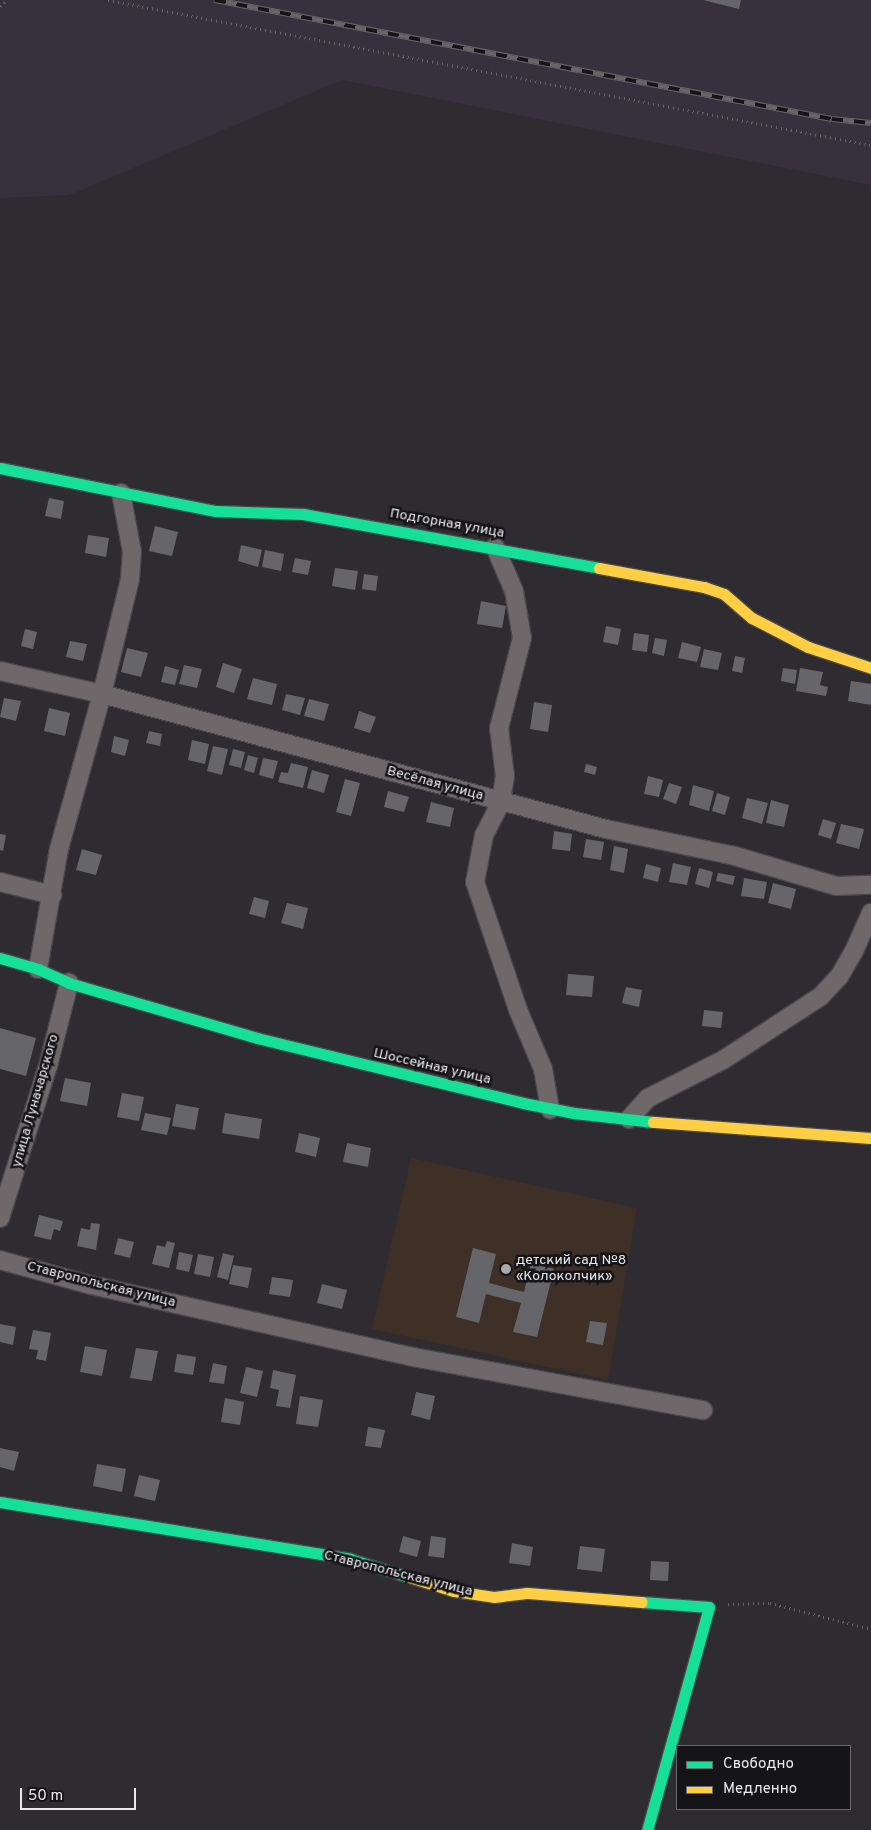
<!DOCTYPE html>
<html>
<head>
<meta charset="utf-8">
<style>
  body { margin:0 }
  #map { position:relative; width:871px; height:1830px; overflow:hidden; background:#2e2c31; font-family:Overpass,sans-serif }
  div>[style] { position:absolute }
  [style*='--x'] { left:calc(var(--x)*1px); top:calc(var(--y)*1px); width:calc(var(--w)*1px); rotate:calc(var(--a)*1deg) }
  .built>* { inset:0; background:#36313d }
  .education>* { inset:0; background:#3e2f27 }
  .building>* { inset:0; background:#666569 }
  .path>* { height:2.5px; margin-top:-1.25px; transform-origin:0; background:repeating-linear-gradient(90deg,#676366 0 1px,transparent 0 5px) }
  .roads { filter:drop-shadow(1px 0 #48474a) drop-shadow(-1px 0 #48474a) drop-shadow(0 1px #48474a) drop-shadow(0 -1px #48474a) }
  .street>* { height:18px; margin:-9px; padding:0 9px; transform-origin:9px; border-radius:9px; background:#6f686a }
  .fast>* { height:11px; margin:-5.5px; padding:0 5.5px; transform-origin:5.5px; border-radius:5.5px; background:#16e098 }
  .slow>* { height:11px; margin:-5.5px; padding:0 5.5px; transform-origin:5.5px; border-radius:5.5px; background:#ffcf43 }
  .rail>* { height:5.5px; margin-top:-2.75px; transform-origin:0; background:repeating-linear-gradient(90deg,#151417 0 11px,#696467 0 22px); box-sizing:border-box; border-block:1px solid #696467 }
  .dots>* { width:14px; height:14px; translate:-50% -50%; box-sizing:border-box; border:2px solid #151417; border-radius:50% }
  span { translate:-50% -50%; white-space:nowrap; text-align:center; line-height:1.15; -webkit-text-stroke:5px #151417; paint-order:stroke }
  .street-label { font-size:14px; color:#eae8ed }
  .poi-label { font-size:14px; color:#eae8ed }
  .left { translate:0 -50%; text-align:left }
  .legend { position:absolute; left:676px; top:1745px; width:175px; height:65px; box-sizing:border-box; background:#151417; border:1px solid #6a696d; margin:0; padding:6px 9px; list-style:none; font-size:15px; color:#eae8ed }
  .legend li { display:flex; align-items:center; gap:10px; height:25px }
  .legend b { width:25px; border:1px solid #6a696d }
  .scale { position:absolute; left:20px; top:1788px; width:116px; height:22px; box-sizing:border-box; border:2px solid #eae8ed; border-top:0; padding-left:6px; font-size:15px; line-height:18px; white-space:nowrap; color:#eae8ed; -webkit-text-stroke:4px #151417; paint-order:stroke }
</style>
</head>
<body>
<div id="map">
  <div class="built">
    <div style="clip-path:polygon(0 0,871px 0,871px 185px,342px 80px,69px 195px,0 198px)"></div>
  </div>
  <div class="education">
    <div style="clip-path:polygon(411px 1158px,637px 1208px,608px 1380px,372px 1329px)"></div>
  </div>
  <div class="building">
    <div style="clip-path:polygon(703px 0,741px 0,739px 9px)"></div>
    <div style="clip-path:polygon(49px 498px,64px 501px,61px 519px,45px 516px)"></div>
    <div style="clip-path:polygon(155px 526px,178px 532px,172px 556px,149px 551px)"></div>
    <div style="clip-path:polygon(88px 535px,109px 538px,106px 557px,85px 553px)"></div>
    <div style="clip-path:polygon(241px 545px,262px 550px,258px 567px,238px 561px)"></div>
    <div style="clip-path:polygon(265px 550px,284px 554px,281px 571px,262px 567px)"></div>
    <div style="clip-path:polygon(295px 558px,311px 561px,308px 575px,292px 572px)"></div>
    <div style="clip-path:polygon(335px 568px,358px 571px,355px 590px,332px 586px)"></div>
    <div style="clip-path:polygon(364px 574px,378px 576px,376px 591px,362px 589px)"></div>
    <div style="clip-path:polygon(481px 601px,506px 606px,502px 628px,477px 624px)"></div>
    <div style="clip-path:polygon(606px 626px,621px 629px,618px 645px,603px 642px)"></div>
    <div style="clip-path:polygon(25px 629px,37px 632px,33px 649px,21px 646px)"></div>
    <div style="clip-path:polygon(634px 633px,649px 635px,647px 652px,632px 650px)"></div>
    <div style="clip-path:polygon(655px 638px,667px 640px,664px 656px,652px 653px)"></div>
    <div style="clip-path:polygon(70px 641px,87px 644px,83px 661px,66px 657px)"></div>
    <div style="clip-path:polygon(682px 642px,701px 647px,697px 662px,678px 658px)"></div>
    <div style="clip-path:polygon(127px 648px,148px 653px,141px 677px,121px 672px)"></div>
    <div style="clip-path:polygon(704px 649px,722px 653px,718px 670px,700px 667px)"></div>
    <div style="clip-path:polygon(735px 656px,745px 658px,742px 673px,732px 671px)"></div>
    <div style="clip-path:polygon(223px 663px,242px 669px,234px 693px,216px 687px)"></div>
    <div style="clip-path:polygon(184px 665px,202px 669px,197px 688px,179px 684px)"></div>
    <div style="clip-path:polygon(165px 666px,179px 670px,175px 685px,161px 682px)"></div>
    <div style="clip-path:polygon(783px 668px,797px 670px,795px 684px,781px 681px)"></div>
    <div style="clip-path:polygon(800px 668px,823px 672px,820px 685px,828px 687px,826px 696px,796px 691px)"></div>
    <div style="clip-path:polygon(253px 678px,277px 684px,272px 705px,247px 699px)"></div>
    <div style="clip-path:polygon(851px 681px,871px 684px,871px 705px,848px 701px)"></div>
    <div style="clip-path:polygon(286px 694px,305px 698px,300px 715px,282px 710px)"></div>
    <div style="clip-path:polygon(4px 698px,21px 701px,16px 721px,0 717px)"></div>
    <div style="clip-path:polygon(309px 699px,329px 704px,324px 721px,304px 716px)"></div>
    <div style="clip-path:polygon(534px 702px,552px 705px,548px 732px,530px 729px)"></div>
    <div style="clip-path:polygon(49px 708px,70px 713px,65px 736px,44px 731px)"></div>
    <div style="clip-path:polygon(359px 711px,376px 717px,370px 733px,354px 728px)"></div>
    <div style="clip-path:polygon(149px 731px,162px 734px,160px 746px,146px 743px)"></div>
    <div style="clip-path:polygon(114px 736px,129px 740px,125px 756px,111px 752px)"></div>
    <div style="clip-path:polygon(192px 740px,209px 744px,205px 764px,188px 760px)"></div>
    <div style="clip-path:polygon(213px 746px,228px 749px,222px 775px,207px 771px)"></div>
    <div style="clip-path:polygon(233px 749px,245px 752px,241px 768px,229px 765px)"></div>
    <div style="clip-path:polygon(248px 755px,258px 758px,254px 773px,244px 770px)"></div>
    <div style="clip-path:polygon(263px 758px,278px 761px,273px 779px,259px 775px)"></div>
    <div style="clip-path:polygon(291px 763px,308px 767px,303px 788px,278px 782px,281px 772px,288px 773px)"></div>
    <div style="clip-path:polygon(586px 764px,597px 767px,595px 775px,584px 772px)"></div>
    <div style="clip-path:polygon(312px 770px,329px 775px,324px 793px,307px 788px)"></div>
    <div style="clip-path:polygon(648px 776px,663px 780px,659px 797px,644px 794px)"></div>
    <div style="clip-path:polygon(345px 779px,360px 783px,351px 816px,336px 812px)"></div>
    <div style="clip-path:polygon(669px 783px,682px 787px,676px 804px,663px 799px)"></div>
    <div style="clip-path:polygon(693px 785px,714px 791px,709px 811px,689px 805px)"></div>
    <div style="clip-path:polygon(388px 791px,409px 797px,404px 812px,384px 807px)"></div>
    <div style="clip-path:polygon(717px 793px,730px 797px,725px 815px,712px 811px)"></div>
    <div style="clip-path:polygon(747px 798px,768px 803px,762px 824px,742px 818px)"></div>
    <div style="clip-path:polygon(771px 800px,789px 805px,784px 827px,766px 823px)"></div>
    <div style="clip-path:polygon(431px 802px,454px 808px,450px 827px,426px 822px)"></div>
    <div style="clip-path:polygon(823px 819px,836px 823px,831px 839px,818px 835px)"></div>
    <div style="clip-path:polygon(841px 824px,864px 829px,859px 849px,836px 843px)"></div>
    <div style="clip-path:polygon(554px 831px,572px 834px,570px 851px,552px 849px)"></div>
    <div style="clip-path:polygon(0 834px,6px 835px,3px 851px,0 850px)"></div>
    <div style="clip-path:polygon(586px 839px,604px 842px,601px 860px,583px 857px)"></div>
    <div style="clip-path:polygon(614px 846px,628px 849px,624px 873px,610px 870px)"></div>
    <div style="clip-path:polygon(82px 849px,102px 855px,96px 875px,76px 870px)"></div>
    <div style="clip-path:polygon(673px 863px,691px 867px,687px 885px,669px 882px)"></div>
    <div style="clip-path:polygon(646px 864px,661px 868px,658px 882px,643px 878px)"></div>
    <div style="clip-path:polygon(699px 868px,713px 872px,709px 888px,695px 884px)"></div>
    <div style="clip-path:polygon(718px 873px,735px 876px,733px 885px,716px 881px)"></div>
    <div style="clip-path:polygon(744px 878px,767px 882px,764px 899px,741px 896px)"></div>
    <div style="clip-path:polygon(773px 883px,796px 889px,791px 909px,768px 903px)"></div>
    <div style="clip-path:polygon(254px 897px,269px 901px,265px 918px,249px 914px)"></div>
    <div style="clip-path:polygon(287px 903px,308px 908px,303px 929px,281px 923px)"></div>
    <div style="clip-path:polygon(568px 974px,594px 976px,592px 997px,566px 995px)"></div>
    <div style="clip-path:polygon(626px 987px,642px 990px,639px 1007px,622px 1003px)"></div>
    <div style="clip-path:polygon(704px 1010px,723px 1012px,721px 1028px,702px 1026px)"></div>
    <div style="clip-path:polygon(0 1028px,36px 1038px,26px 1076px,0 1069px)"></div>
    <div style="clip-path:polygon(65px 1078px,91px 1083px,87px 1106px,60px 1101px)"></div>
    <div style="clip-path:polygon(122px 1093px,144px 1097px,139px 1121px,117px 1117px)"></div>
    <div style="clip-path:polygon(176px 1104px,199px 1108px,195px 1130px,172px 1126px)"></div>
    <div style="clip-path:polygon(145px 1113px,171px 1118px,167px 1135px,141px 1130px)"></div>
    <div style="clip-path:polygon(225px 1113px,262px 1119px,259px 1139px,222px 1133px)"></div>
    <div style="clip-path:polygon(299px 1133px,320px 1138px,316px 1157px,295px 1152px)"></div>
    <div style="clip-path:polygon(347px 1143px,371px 1148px,368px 1167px,343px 1162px)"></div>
    <div style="clip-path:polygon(39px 1215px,63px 1221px,60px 1231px,54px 1229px,51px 1240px,34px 1236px)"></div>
    <div style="clip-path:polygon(91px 1223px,100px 1224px,96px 1250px,77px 1246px,81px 1228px,90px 1230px)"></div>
    <div style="clip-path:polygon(118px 1238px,134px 1242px,130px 1258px,114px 1254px)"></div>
    <div style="clip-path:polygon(167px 1241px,175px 1243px,169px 1268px,152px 1264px,157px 1245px,165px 1247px)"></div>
    <div style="clip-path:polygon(473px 1248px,496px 1254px,489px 1283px,524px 1292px,531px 1263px,554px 1269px,537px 1337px,513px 1332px,521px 1303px,486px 1294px,479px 1323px,456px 1317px)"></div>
    <div style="clip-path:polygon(179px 1252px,193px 1255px,189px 1272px,176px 1269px)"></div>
    <div style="clip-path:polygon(223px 1253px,234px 1256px,228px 1280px,217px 1277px)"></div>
    <div style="clip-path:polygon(198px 1254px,214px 1257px,210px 1277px,194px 1274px)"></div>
    <div style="clip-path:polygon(233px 1265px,252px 1268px,248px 1288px,229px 1284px)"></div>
    <div style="clip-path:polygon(272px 1277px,293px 1280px,290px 1297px,269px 1294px)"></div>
    <div style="clip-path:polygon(322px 1284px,347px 1290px,342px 1309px,317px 1303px)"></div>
    <div style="clip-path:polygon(590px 1321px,607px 1323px,603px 1345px,586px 1342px)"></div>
    <div style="clip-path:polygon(0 1324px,16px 1327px,13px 1345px,0 1342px)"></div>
    <div style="clip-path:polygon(33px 1330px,51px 1333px,46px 1361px,36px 1359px,38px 1350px,29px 1349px)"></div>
    <div style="clip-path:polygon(85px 1346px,107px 1350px,102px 1376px,80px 1372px)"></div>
    <div style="clip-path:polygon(136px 1348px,158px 1351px,152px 1381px,130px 1378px)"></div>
    <div style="clip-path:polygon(177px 1354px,196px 1357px,193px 1375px,174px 1372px)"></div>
    <div style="clip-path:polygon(213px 1363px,227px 1366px,224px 1384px,209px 1382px)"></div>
    <div style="clip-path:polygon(246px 1367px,263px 1371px,257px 1397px,240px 1393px)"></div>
    <div style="clip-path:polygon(273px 1370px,296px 1375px,290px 1408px,276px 1406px,279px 1390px,270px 1388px)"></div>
    <div style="clip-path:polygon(416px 1392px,435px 1396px,430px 1420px,411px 1415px)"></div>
    <div style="clip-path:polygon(300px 1396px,323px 1400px,318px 1427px,296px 1424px)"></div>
    <div style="clip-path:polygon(225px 1398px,244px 1402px,240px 1425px,221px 1422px)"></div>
    <div style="clip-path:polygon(368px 1427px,385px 1430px,381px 1448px,365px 1446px)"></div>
    <div style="clip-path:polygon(0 1448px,19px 1452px,14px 1471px,0 1467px)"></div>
    <div style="clip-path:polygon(97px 1464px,126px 1469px,122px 1492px,93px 1486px)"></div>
    <div style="clip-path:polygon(139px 1475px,160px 1480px,155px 1501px,134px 1496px)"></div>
    <div style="clip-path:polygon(403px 1536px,421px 1541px,417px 1557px,399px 1552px)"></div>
    <div style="clip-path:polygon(431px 1536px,446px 1538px,444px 1558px,428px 1556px)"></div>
    <div style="clip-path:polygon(512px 1543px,533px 1547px,530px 1566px,509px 1563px)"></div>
    <div style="clip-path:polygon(580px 1546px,605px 1549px,602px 1572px,577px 1569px)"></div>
    <div style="clip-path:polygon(651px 1561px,669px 1562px,668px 1581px,650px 1580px)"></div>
  </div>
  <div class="path">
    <div style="--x:108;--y:0;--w:777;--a:10.76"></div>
    <div style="--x:0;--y:6;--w:9;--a:-41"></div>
    <div style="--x:728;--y:1604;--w:42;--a:-1.4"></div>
    <div style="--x:770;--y:1603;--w:104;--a:14.4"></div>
  </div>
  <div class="roads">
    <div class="street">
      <div style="--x:495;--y:547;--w:48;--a:66.6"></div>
      <div style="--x:514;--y:591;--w:48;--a:80.3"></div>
      <div style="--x:522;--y:638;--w:93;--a:104.3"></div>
      <div style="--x:499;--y:728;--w:48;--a:82.9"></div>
      <div style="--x:505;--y:776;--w:26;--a:99"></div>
      <div style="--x:501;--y:802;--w:37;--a:117"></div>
      <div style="--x:484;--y:835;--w:48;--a:100.8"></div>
      <div style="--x:475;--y:882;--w:135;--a:71.4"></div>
      <div style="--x:518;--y:1010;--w:64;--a:67"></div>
      <div style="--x:543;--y:1069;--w:41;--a:80.1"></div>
      <div style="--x:0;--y:671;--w:105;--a:12.7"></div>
      <div style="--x:102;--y:694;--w:522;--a:15"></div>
      <div style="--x:606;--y:829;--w:132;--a:11.8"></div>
      <div style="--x:735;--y:856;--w:105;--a:16.5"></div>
      <div style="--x:836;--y:886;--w:35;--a:-2"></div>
      <div style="--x:0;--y:882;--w:54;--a:14"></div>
      <div style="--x:38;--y:969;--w:122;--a:-80.1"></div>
      <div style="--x:59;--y:849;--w:161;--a:-74.5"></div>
      <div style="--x:102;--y:694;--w:118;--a:-76.3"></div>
      <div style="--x:130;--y:579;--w:27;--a:-86"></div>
      <div style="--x:132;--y:552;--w:60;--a:-100.6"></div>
      <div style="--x:629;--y:1119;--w:28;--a:-48"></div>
      <div style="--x:648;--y:1098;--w:84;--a:-26.9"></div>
      <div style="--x:723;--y:1060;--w:117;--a:-33.1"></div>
      <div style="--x:821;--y:996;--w:26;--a:-47"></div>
      <div style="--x:839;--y:977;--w:30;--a:-60"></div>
      <div style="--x:854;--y:951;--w:42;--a:-65.9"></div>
      <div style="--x:0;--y:1218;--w:159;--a:-72.5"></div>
      <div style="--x:48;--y:1066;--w:86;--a:-75.8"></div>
      <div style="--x:0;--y:1260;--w:94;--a:15.4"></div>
      <div style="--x:91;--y:1285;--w:330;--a:12.6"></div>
      <div style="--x:413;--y:1357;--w:295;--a:10.4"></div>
    </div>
    <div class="fast">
      <div style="--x:0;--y:468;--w:220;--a:11.3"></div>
      <div style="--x:216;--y:511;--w:87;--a:2"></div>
      <div style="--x:303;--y:514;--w:301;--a:10.3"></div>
      <div style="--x:0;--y:958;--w:40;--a:16"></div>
      <div style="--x:38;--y:969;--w:34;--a:24"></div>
      <div style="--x:69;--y:983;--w:196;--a:16.3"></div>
      <div style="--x:257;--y:1038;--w:274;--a:13.7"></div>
      <div style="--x:523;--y:1103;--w:52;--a:11.1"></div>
      <div style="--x:574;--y:1113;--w:80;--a:6.5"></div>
      <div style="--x:0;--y:1502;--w:355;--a:9.2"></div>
      <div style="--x:350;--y:1559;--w:59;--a:16.9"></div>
      <div style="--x:642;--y:1602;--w:67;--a:4.3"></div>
      <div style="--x:709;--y:1607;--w:231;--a:105.5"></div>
    </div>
    <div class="slow">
      <div style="--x:599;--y:568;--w:107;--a:10.3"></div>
      <div style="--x:704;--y:587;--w:21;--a:19"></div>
      <div style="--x:724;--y:594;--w:37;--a:41"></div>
      <div style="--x:752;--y:618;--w:63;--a:27.4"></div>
      <div style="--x:808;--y:647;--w:66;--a:18.4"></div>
      <div style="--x:653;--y:1122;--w:219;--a:4.2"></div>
      <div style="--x:406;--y:1576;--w:50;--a:17.4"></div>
      <div style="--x:454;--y:1591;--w:40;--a:8.5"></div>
      <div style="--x:494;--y:1597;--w:33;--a:-7"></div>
      <div style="--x:527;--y:1593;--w:115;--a:4.5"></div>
    </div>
  </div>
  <div class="rail">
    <div style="--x:215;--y:0;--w:628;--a:10.92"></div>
    <div style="--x:832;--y:119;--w:39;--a:6"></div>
  </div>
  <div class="dots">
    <div style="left:506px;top:1269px;background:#a8a6ab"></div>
  </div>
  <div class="street-label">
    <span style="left:447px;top:524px;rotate:10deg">Подгорная улица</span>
    <span style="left:435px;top:784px;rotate:15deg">Весёлая улица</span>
    <span style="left:432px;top:1067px;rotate:13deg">Шоссейная улица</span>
    <span style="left:36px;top:1101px;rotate:-74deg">улица Луначарского</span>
    <span style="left:101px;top:1285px;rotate:14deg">Ставропольская улица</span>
    <span style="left:398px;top:1574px;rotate:14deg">Ставропольская улица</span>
  </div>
  <div class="poi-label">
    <span class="left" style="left:516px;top:1269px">детский сад №8<br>«Колоколчик»</span>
  </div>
  <ul class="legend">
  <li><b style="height:6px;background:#16e098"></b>Свободно</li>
  <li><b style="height:6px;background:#ffcf43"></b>Медленно</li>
  </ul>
  <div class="scale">50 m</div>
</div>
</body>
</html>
